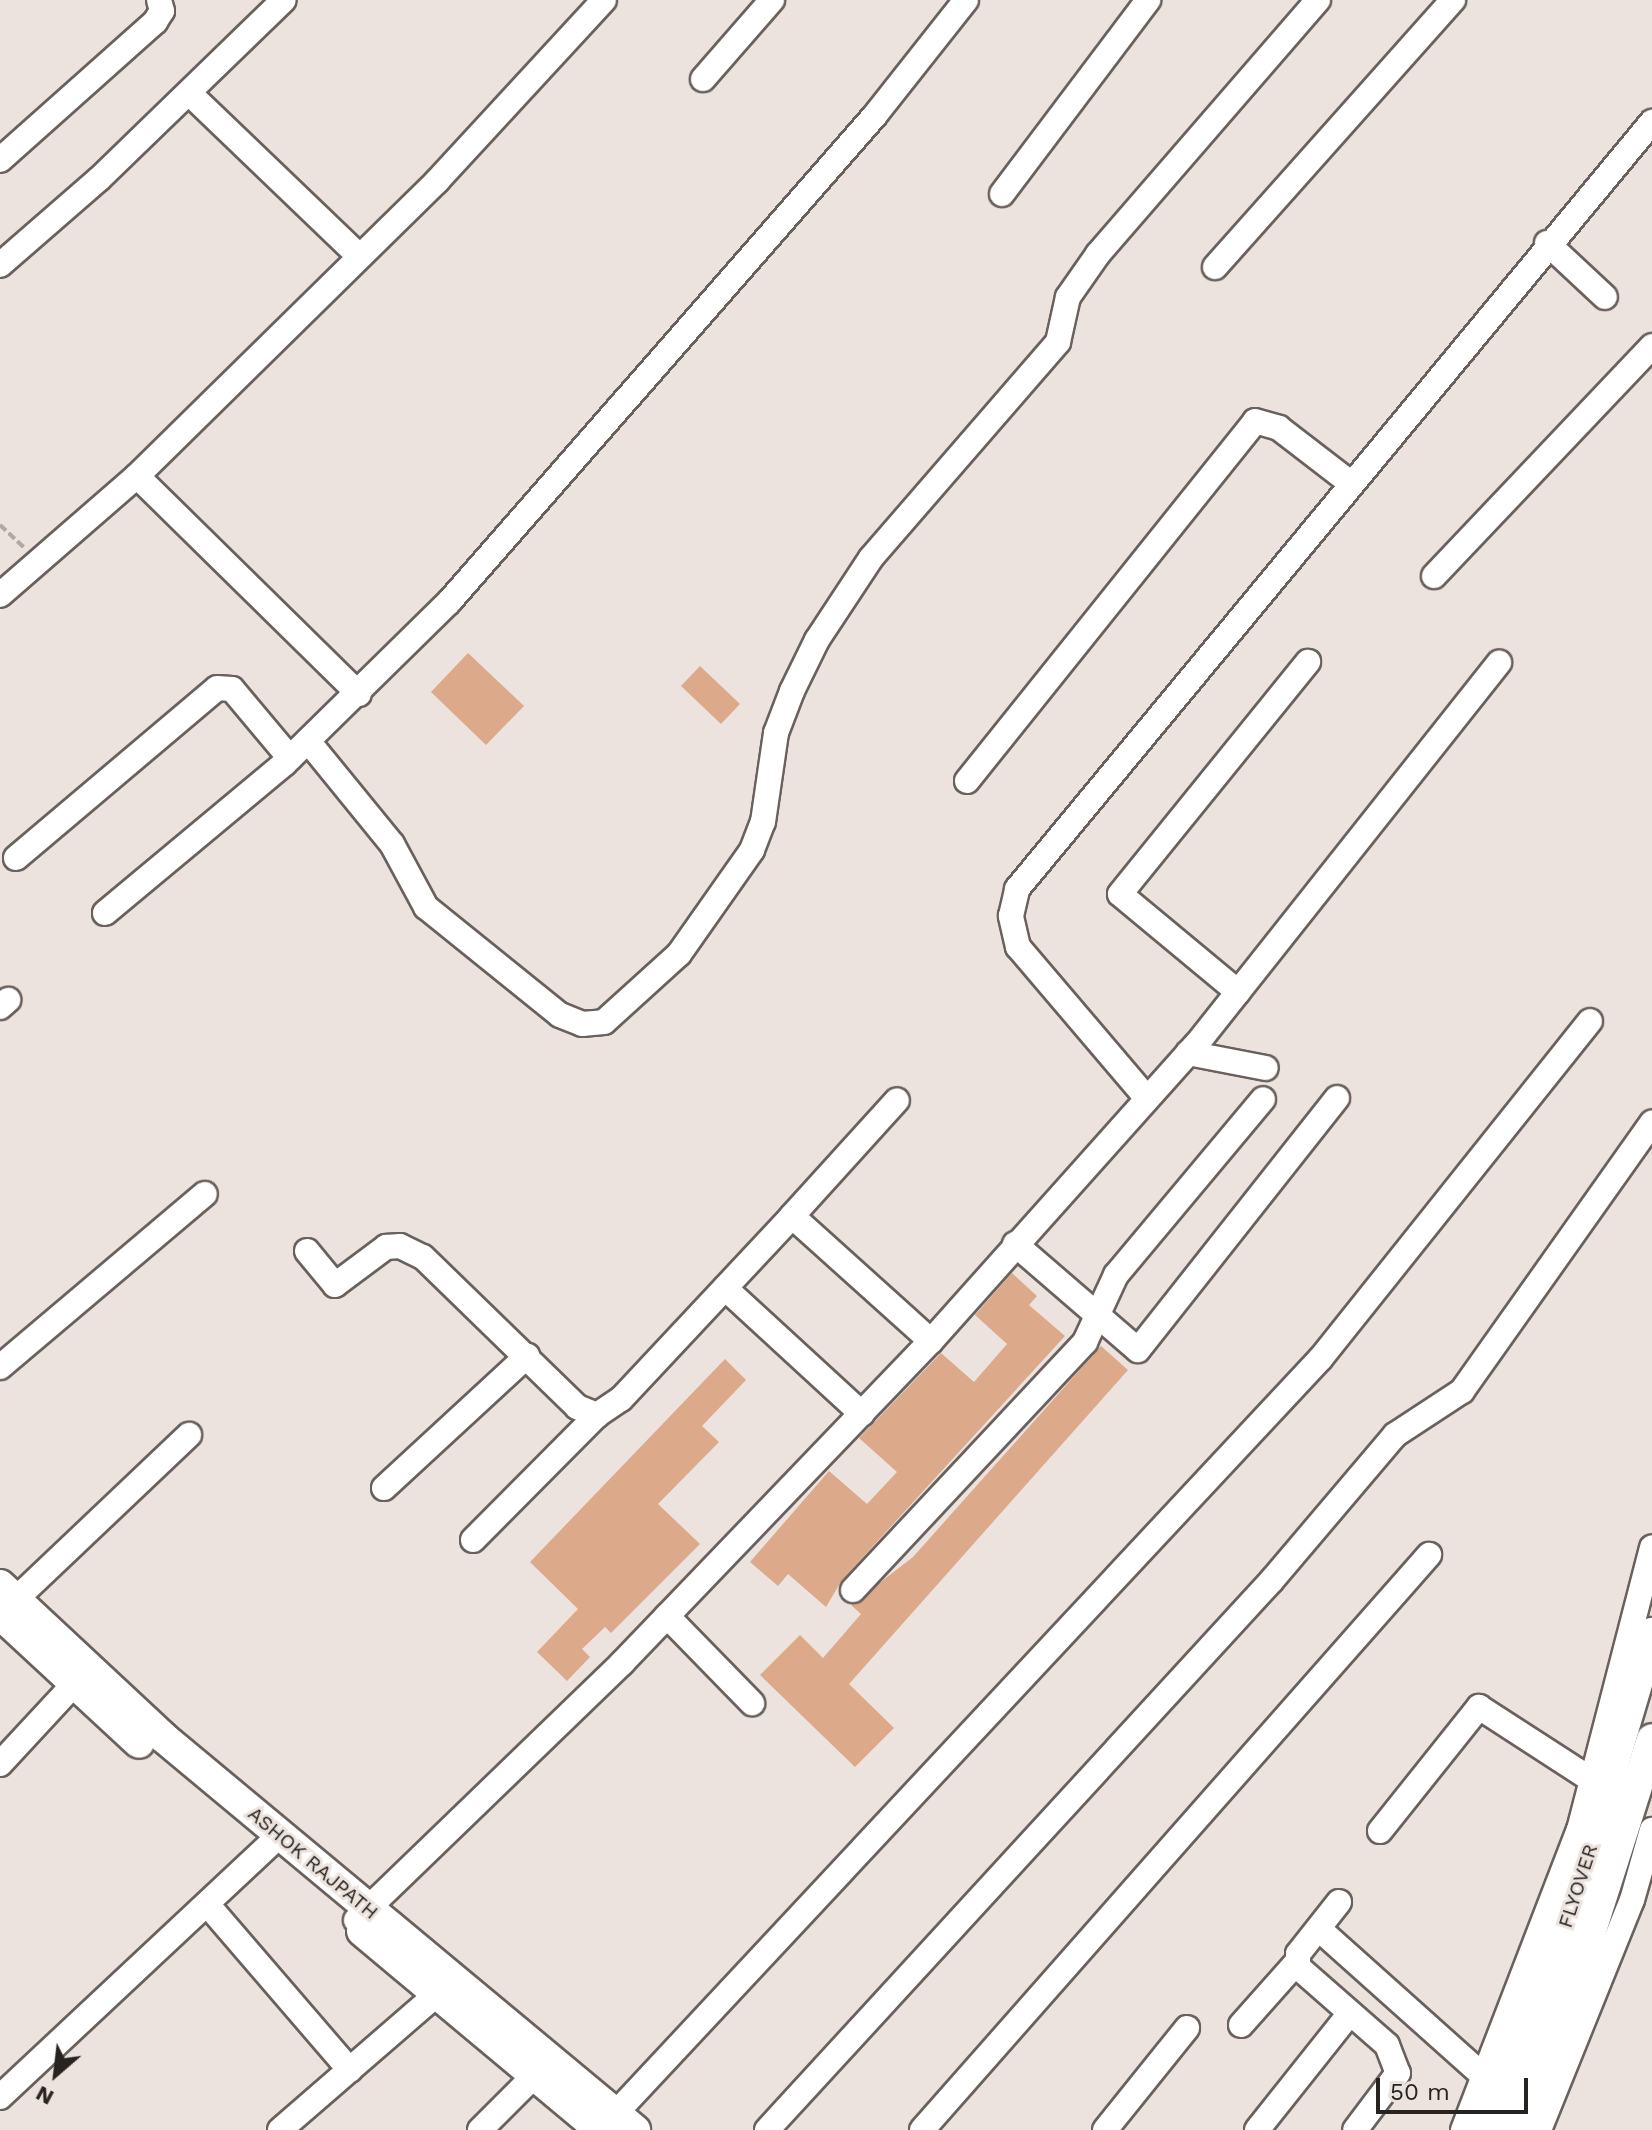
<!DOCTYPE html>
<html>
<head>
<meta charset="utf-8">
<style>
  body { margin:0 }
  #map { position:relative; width:1652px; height:2130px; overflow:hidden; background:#ece3de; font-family:"Work Sans",sans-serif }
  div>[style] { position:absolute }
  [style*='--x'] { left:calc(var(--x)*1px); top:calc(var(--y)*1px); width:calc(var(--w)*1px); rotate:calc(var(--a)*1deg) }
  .building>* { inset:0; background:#dca98a }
  .path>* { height:4px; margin-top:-2px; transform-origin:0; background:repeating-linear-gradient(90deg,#afa8a4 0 8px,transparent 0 12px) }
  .roads { filter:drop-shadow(2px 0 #69615d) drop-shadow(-2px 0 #69615d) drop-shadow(0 2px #69615d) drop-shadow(0 -2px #69615d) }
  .minor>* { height:24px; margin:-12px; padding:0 12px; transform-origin:12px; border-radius:12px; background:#fff }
  .major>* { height:30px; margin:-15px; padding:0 15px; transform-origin:15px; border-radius:15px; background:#fff }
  span { translate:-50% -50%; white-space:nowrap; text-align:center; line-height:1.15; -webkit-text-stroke:6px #ece3de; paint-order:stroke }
  .street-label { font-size:20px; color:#262321 }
  .north { position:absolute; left:16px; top:2034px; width:80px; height:80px; -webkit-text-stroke:6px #ece3de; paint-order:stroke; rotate:208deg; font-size:22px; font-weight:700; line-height:32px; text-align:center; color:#262321 }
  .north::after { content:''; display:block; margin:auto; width:28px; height:36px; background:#262321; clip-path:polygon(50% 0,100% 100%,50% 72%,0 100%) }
  .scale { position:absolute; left:1376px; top:2078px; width:152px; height:36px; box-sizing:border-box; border:4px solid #262321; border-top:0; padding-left:10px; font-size:24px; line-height:28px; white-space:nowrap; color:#262321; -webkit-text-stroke:6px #ece3de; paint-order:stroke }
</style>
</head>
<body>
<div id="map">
  <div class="building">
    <div style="clip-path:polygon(468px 653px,524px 706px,486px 745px,431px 692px)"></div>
    <div style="clip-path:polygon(700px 666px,740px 704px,721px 724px,681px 686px)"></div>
    <div style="clip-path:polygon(1012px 1273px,1037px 1296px,1029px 1305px,1065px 1336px,842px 1580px,826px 1607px,788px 1574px,778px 1586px,750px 1562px,829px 1471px,867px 1504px,897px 1472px,859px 1438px,941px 1353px,974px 1382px,1007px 1344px,975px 1315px)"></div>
    <div style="clip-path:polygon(1101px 1346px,1128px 1370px,849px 1684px,894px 1728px,855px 1767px,760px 1675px,800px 1635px,823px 1658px,861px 1614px,851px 1605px,913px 1557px)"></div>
    <div style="clip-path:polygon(725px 1359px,746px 1380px,702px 1426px,719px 1442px,658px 1504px,700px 1544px,611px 1633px,605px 1627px,582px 1649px,590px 1657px,567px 1681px,537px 1652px,578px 1609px,530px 1562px)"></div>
  </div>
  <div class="path">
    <div style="--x:0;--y:525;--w:34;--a:43"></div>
  </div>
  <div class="roads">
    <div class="minor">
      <div style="--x:703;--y:79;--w:105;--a:-48.9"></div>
      <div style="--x:189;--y:93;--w:234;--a:43.8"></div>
      <div style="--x:0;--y:160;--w:208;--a:-41.7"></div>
      <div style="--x:155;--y:22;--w:13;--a:-58"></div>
      <div style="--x:162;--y:11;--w:11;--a:-105"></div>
      <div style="--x:1002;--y:194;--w:243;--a:-53"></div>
      <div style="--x:1547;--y:243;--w:79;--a:43"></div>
      <div style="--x:0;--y:265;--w:131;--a:-41"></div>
      <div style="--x:99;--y:179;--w:257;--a:-44.1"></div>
      <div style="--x:1215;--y:267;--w:358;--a:-48.3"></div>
      <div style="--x:137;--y:476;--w:311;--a:44.5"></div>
      <div style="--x:1434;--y:576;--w:317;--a:-46.5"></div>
      <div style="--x:0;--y:595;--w:181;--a:-41"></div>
      <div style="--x:137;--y:476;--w:421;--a:-44.5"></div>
      <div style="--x:437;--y:181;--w:246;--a:-47.3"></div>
      <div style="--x:308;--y:741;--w:133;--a:50.8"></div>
      <div style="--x:392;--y:844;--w:72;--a:61.6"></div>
      <div style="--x:426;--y:907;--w:172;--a:38.9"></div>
      <div style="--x:560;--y:1015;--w:24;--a:22"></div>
      <div style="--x:582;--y:1024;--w:22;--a:-5"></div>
      <div style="--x:604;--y:1022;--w:101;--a:-42.2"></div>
      <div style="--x:679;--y:954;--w:127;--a:-54.9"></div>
      <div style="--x:752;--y:850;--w:30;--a:-69"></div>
      <div style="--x:763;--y:822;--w:90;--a:-81.7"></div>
      <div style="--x:776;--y:733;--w:45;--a:-69.1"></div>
      <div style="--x:792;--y:691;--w:57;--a:-63.9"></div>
      <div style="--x:817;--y:640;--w:98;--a:-56.6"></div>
      <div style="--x:871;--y:558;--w:286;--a:-49.1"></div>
      <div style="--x:1058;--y:342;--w:46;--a:-77.5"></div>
      <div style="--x:1068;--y:297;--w:52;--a:-55.1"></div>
      <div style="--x:1098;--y:254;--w:336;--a:-49.1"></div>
      <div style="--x:967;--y:781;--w:461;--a:-51.3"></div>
      <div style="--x:1255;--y:421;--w:25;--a:16"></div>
      <div style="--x:1279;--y:428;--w:88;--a:37.6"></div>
      <div style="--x:16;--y:858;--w:263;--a:-40.2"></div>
      <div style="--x:217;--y:688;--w:15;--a:4"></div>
      <div style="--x:232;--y:689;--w:90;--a:50"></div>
      <div style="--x:105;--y:913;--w:234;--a:-39.8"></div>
      <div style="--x:285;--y:763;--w:230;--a:-44.5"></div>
      <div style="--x:449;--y:602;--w:648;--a:-48.81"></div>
      <div style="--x:876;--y:114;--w:145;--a:-51.7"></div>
      <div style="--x:1238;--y:992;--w:153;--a:-140.3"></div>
      <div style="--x:1120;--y:894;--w:299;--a:-51"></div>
      <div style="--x:0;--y:1007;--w:11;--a:-41"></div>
      <div style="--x:1188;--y:1053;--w:79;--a:10.9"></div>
      <div style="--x:1145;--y:1096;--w:196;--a:-130.4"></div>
      <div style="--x:1018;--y:947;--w:32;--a:-103"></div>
      <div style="--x:1011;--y:916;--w:28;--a:-77"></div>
      <div style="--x:1017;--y:889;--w:996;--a:-50.38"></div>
      <div style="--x:792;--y:1216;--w:156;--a:-47.8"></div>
      <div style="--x:1015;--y:1244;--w:162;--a:40.8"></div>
      <div style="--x:1138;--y:1350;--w:321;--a:-51.7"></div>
      <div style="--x:307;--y:1251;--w:44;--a:50.5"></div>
      <div style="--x:335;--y:1285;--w:64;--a:-36.7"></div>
      <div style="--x:386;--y:1247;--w:14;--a:-4"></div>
      <div style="--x:400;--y:1246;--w:25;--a:26"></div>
      <div style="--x:423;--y:1257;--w:215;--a:44.2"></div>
      <div style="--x:577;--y:1407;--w:22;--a:22"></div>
      <div style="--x:597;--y:1415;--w:29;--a:-34"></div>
      <div style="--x:621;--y:1399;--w:250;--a:-46.9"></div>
      <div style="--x:792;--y:1216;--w:187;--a:42"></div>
      <div style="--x:725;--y:1288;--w:186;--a:42.6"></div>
      <div style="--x:0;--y:1367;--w:268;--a:-40.2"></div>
      <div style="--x:384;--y:1488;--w:195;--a:-42.7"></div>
      <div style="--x:473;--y:1540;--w:176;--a:-45.2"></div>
      <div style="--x:853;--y:1590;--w:340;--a:-46.9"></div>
      <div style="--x:1085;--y:1342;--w:74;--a:-65.2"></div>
      <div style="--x:1116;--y:1275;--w:229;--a:-50.1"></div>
      <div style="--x:15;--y:1600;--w:240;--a:-43.5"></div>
      <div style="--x:667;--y:1616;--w:122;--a:45.7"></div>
      <div style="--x:0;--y:1764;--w:127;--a:-47.2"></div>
      <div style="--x:1380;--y:1831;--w:159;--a:-51.4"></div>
      <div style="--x:1479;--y:1707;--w:135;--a:32.9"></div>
      <div style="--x:1339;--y:1902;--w:66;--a:128.3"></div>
      <div style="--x:1298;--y:1954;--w:13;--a:90"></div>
      <div style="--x:1298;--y:1967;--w:118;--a:41.2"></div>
      <div style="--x:1387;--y:2045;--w:30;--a:69"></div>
      <div style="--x:1398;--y:2073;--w:71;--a:127"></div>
      <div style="--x:207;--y:1904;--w:219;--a:49.3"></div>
      <div style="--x:356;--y:1920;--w:370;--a:-44"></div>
      <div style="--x:622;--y:1663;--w:446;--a:-46.2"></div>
      <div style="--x:931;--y:1341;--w:397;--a:-48.2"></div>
      <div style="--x:1196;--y:1045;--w:488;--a:-51.6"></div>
      <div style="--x:1319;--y:1929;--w:217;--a:41.8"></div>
      <div style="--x:1241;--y:2025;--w:84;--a:-48.4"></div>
      <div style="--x:0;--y:2097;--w:383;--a:-43.1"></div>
      <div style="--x:615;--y:2114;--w:1034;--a:-46.96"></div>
      <div style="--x:1321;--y:1358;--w:431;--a:-51.4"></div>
      <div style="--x:280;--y:2130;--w:206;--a:-40.9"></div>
      <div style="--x:480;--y:2130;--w:76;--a:-45"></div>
      <div style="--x:767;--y:2130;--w:747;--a:-47.44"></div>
      <div style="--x:1272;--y:1580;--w:190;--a:-49.7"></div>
      <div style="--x:1395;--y:1435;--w:80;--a:-33.3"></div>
      <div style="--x:1462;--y:1391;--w:329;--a:-54.7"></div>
      <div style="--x:922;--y:2130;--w:767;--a:-48.6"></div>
      <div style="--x:1105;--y:2130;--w:131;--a:-51.2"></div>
      <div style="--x:1257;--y:2130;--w:149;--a:-51.5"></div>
      <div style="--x:1463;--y:2130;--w:322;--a:-68.9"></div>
      <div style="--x:1579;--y:1830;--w:292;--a:-75.5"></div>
      <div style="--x:1539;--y:2130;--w:248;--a:-68"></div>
      <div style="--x:1632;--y:1900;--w:73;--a:-74.1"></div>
    </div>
    <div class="major">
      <div style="--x:0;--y:1585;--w:224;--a:43"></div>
      <div style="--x:164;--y:1738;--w:613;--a:39.77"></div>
      <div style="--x:1;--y:1615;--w:188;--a:42.8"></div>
      <div style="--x:362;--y:1931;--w:310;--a:39.9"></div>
      <div style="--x:1483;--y:2130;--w:196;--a:-67.5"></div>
      <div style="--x:1558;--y:1949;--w:330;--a:-73.4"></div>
      <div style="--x:1512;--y:2130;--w:178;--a:-67.6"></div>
      <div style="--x:1580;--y:1965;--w:237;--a:-72.3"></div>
    </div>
  </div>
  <div class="street-label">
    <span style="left:313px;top:1863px;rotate:40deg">ASHOK RAJPATH</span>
    <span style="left:1578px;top:1886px;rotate:-72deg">FLYOVER</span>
  </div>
  <div class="north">N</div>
  <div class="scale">50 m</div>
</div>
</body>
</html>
